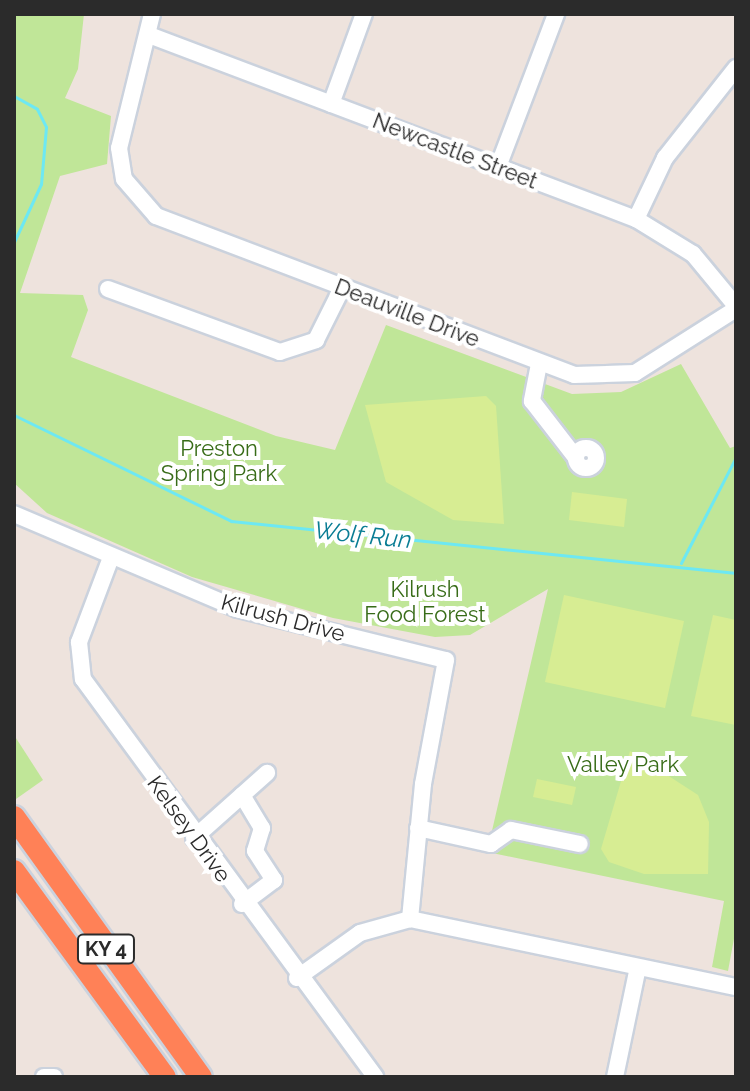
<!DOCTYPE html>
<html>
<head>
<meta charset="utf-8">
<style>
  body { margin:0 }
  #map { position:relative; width:750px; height:1091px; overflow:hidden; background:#eee3dd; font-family:Raleway,sans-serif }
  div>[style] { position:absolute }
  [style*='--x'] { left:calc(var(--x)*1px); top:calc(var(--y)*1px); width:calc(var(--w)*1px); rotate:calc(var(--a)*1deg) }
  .green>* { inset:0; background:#c0e698 }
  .pitch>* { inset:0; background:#d7ed93 }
  .stream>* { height:3px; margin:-1.5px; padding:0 1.5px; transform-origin:1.5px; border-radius:1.5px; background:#6de8f3 }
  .roads { filter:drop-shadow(2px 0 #cbd2dd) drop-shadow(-2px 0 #cbd2dd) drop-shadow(0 2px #cbd2dd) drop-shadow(0 -2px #cbd2dd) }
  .minor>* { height:16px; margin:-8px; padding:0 8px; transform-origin:8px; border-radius:8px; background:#fff }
  .minor>.ring { margin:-8px; padding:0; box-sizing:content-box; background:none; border:16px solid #fff; border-radius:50% }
  .highway>* { height:22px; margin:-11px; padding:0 11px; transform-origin:11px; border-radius:11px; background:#ff8157 }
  span { translate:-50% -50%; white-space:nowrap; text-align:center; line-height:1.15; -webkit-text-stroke:8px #fff; paint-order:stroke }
  .shield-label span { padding:2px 6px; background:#fff; border:2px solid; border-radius:6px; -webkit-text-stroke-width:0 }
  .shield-label { font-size:20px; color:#2b2b2b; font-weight:700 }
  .street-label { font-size:22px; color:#2b2b2b }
  .park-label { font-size:22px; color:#386c18 }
  .water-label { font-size:24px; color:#0a7d94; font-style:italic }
  .frame { position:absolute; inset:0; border:16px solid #2b2b2b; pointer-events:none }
</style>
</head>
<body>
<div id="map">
  <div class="green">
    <div style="clip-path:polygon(14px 14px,84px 14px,78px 69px,65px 98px,111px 116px,107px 164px,60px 176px,20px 293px,83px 295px,88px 310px,71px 357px,276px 436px,335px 450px,386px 325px,572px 394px,621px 392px,681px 364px,730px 448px,736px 446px,736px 928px,728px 971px,712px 967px,724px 901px,425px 839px,429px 823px,491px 835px,548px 589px,470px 635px,435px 637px,333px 618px,192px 577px,47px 513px,14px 483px)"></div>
    <div style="clip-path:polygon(14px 735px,43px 780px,16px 799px,14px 796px)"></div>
  </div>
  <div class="pitch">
    <div style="clip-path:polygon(486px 396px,496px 406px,504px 524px,453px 520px,386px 482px,365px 405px)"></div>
    <div style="clip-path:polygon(572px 492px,627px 499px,624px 527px,569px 520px)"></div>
    <div style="clip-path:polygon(564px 595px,684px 621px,665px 708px,545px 682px)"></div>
    <div style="clip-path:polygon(713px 615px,736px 620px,736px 725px,691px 716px)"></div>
    <div style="clip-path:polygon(630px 751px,698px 795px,709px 822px,708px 874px,644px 874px,609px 862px,601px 849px)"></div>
    <div style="clip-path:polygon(537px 779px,576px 787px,572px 805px,533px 797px)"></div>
  </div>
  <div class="stream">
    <div style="--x:14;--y:96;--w:26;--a:29"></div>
    <div style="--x:37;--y:109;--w:20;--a:63"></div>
    <div style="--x:46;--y:127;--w:57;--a:95"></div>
    <div style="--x:41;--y:184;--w:64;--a:115"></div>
    <div style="--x:14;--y:415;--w:242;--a:26"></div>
    <div style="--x:231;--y:521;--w:508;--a:5.88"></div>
    <div style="--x:681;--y:563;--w:119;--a:-62.6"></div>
  </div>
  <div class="roads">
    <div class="minor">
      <div style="--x:152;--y:14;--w:138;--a:103.8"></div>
      <div style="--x:119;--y:148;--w:31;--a:81"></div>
      <div style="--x:124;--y:179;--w:49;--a:49.1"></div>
      <div style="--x:156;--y:216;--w:447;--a:20.8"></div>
      <div style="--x:574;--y:375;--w:61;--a:-1.9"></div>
      <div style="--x:635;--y:373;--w:120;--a:-32.4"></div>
      <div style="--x:149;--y:35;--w:521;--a:20.7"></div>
      <div style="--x:636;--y:219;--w:67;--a:31.6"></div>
      <div style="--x:693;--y:254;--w:67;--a:50.4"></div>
      <div style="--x:331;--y:104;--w:96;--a:-69.9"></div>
      <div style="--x:498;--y:167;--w:164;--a:-69.2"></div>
      <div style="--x:636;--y:219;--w:68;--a:-64.6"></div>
      <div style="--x:665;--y:158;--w:115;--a:-51.7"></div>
      <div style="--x:108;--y:289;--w:183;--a:20.1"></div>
      <div style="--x:280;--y:352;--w:38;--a:-18"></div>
      <div style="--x:316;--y:340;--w:58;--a:-63.4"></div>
      <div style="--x:539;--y:364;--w:38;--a:101"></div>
      <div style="--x:532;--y:401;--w:72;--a:52.3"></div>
      <div class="ring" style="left:576px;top:448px;width:4px;height:4px"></div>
      <div style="--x:14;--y:514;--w:243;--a:23"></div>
      <div style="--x:238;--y:609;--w:214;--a:13.8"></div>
      <div style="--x:446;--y:660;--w:126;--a:100.5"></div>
      <div style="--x:423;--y:784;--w:136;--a:95.5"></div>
      <div style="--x:110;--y:560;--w:88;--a:110.7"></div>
      <div style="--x:79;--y:642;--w:37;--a:84"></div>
      <div style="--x:83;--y:679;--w:494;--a:53.7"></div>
      <div style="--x:242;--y:795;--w:39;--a:59"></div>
      <div style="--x:262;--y:828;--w:24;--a:107"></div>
      <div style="--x:255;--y:851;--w:35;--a:57"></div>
      <div style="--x:274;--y:880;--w:40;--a:143"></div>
      <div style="--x:418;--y:828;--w:75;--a:12.4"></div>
      <div style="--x:491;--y:844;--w:24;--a:-35"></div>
      <div style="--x:511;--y:830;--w:70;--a:11.5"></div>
      <div style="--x:194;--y:838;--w:98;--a:-41.7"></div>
      <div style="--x:297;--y:978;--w:77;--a:-35.5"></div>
      <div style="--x:360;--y:933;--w:52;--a:-15.6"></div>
      <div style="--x:410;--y:919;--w:333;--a:11.8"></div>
      <div style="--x:44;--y:1077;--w:10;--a:0"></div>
      <div style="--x:615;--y:1077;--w:112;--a:-78.2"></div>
    </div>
    <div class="highway">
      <div style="--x:14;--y:817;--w:320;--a:54.3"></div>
      <div style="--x:14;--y:871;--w:255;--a:53.8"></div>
    </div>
  </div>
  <div class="shield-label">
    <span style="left:106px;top:949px">KY 4</span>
  </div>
  <div class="street-label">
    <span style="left:455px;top:151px;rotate:21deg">Newcastle Street</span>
    <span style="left:407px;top:313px;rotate:21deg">Deauville Drive</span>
    <span style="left:283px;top:618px;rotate:15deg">Kilrush Drive</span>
    <span style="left:189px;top:829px;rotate:54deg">Kelsey Drive</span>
  </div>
  <div class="park-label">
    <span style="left:219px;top:461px">Preston<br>Spring Park</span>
    <span style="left:425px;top:602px">Kilrush<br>Food Forest</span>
    <span style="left:623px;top:765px">Valley Park</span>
  </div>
  <div class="water-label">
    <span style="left:363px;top:535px;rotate:6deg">Wolf Run</span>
  </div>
  <div class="frame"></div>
</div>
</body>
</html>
